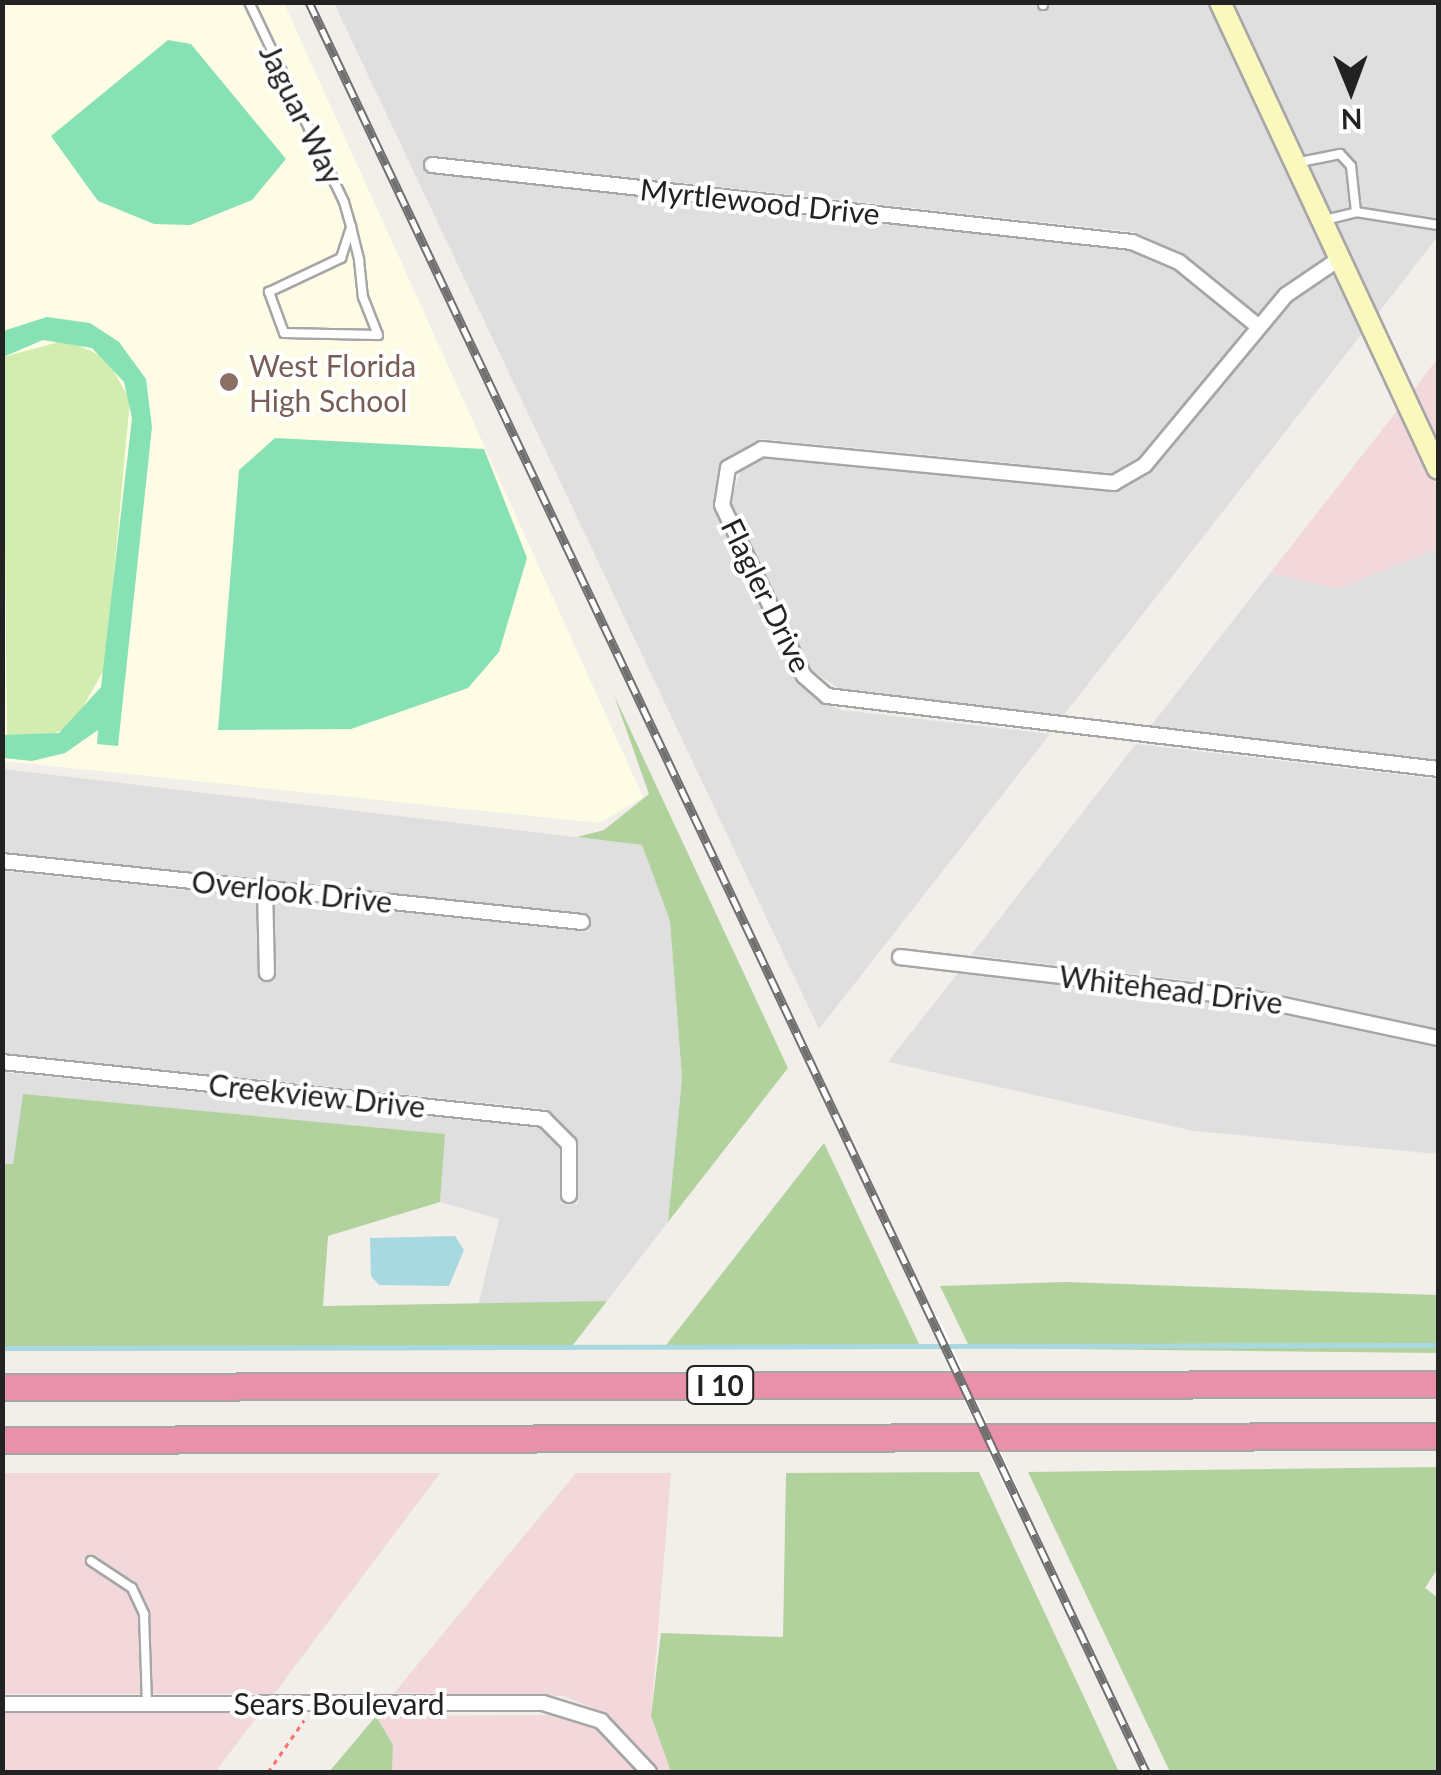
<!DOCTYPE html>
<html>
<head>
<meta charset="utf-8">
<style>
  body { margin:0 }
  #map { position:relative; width:1441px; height:1775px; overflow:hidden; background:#f2eee9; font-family:Lato,sans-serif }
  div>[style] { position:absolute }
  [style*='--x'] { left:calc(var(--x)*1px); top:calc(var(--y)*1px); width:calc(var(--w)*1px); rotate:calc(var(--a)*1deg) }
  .residential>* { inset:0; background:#e0dfdf }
  .commercial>* { inset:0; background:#f2d8da }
  .education>* { inset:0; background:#fffce5 }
  .grass>* { inset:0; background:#d3ecaf }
  .forest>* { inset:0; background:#b2d29d }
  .pitch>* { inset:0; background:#86e1b5 }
  .water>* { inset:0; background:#a9d9e0 }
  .pier>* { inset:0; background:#fff }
  .stream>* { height:5px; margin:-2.5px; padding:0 2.5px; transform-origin:2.5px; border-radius:2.5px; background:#a9d9e0 }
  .path>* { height:2.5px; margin-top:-1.25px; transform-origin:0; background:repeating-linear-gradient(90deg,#fc7070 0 5px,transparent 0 10px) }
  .roads { filter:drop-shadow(2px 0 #a6a6a6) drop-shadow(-2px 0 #a6a6a6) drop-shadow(0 2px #a6a6a6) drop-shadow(0 -2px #a6a6a6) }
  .lane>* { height:8px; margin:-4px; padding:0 4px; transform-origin:4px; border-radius:4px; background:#fff }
  .street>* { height:14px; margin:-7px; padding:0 7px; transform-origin:7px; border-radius:7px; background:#fff }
  .secondary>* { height:20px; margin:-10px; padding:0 10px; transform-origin:10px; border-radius:10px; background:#fbf8be }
  .highway>* { height:25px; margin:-12.5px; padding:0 12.5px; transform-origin:12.5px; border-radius:12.5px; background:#e990aa }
  .rail>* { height:9px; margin-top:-4.5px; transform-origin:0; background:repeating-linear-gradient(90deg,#fff 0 15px,#707070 0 30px); box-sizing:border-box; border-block:2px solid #707070 }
  .dots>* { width:28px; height:28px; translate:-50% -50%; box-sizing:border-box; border:5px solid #fff; border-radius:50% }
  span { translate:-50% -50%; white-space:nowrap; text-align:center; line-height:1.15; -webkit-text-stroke:8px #fff; paint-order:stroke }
  .shield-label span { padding:2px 8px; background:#fff; border:2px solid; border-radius:8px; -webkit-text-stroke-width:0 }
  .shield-label { font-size:28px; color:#222; font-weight:700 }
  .street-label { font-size:30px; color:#222 }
  .education-label { font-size:30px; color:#785e54 }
  .left { translate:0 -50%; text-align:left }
  .frame { position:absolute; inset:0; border:5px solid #222; pointer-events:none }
  .north { position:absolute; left:1301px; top:40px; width:100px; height:100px; -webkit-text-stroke:8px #fff; paint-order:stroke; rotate:179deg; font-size:28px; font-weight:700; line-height:40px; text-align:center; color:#222 }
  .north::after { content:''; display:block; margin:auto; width:35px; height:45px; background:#222; clip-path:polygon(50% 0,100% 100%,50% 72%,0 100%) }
</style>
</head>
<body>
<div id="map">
  <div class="residential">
    <div style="clip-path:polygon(334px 3px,1211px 3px,1328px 254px,1258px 314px,1182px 253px,1134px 232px,425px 155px,424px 173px,1131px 251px,1175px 270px,1246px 328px,1140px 458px,1112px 473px,763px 439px,721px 463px,715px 510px,810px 695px,841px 710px,1050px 734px,819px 1029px)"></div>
    <div style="clip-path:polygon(1229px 3px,1438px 3px,1438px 236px,1376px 316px)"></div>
    <div style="clip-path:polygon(1336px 271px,1364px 331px,1063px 716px,843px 691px,811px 670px,730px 502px,742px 466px,763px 458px,1117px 492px,1151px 471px,1292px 302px)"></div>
    <div style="clip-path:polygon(1438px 548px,1438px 760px,1150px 727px,1270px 573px,1338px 589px)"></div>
    <div style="clip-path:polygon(1136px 744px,1438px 779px,1438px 1029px,1252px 988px,971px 955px)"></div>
    <div style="clip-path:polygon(3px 769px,642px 845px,670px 921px,682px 1078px,668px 1222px,607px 1301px,478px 1306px,499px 1219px,440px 1202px,444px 1134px,23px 1095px,13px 1165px,3px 1164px,3px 1072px,542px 1128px,561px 1148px,561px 1204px,578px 1204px,576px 1139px,545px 1109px,3px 1053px,3px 871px,257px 897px,259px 982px,275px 981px,273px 899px,589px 932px,591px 914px,3px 852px)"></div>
    <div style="clip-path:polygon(958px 973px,1250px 1007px,1438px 1048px,1438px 1154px,1194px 1131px,888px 1062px)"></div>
  </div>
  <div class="commercial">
    <div style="clip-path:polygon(1438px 358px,1438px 449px,1412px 392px)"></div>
    <div style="clip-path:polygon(1400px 407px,1438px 489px,1438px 548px,1338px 589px,1270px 573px)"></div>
    <div style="clip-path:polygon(2px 1473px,440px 1473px,274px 1694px,3px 1694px)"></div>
    <div style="clip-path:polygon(576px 1473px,671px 1473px,651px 1716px,671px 1772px,658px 1772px,605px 1713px,563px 1696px,394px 1693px)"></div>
    <div style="clip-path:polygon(3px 1713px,260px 1713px,215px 1772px,3px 1772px)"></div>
    <div style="clip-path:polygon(560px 1715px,597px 1729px,639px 1772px,392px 1772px,393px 1745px,376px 1716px)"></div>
  </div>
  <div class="education">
    <div style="clip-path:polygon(3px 3px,284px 3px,643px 797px,600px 823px,3px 761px)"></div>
  </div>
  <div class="grass">
    <div style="clip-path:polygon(66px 340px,106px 358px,130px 400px,105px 668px,72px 726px,42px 738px,7px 737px,3px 357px)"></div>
  </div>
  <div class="forest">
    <div style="clip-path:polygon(614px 695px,788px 1068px,668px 1222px,682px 1078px,670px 921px,642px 845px,577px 837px,604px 830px,649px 794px)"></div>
    <div style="clip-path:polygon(23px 1094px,445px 1134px,440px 1202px,328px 1236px,323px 1306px,607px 1301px,569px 1350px,3px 1351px,3px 1164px,13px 1164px)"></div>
    <div style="clip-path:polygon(824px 1143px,921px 1348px,663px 1349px)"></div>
    <div style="clip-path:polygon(1066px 1282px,1438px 1295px,1438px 1353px,970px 1348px,940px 1286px)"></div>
    <div style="clip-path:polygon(1438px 1467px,1438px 1568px,1425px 1588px,1438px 1598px,1438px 1772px,1170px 1772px,1028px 1472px)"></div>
    <div style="clip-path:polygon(979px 1472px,1119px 1772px,671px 1772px,651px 1716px,661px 1633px,783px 1637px,786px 1473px)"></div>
    <div style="clip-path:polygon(376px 1716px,393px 1745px,392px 1772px,329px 1772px)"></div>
  </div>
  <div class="pitch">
    <div style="clip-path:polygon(168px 40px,191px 44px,286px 159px,252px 200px,190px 225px,154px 224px,98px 201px,51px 136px)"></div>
    <div style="clip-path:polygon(47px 317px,90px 323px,119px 342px,146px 379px,152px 427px,118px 746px,97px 744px,98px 730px,65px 753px,32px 761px,3px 758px,3px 735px,59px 733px,101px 687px,132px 418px,124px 382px,92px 348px,43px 340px,3px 357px,3px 331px)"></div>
    <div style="clip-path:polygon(275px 438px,484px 449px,527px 558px,499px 652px,468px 688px,351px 729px,218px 730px,239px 470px)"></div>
  </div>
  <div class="water">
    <div style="clip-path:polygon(455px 1236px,464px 1250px,449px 1286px,379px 1285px,371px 1276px,370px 1238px)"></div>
  </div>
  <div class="pier">
    <div style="clip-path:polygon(925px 1316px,938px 1316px,1027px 1508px,1014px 1508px)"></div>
  </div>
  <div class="stream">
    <div style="--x:2;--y:1348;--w:1436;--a:-0.12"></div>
  </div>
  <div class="path">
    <div style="--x:268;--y:1772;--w:63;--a:-55.3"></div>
  </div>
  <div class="roads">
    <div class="lane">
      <div style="--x:249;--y:2;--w:221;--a:64.6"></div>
      <div style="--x:344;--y:202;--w:26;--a:74"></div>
      <div style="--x:351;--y:227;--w:34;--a:76"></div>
      <div style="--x:359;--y:260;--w:37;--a:84"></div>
      <div style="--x:363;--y:297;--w:41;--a:68.5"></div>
      <div style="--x:378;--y:335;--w:94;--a:-178.8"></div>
      <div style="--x:284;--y:333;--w:44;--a:-110.1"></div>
      <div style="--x:269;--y:292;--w:80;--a:-25.3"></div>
      <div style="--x:341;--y:258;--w:33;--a:-72"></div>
      <div style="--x:1043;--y:5;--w:3;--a:-90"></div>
      <div style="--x:1295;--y:163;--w:46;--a:-11.3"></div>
      <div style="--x:1340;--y:154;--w:16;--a:47"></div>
      <div style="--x:1351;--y:166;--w:46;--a:83.8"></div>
      <div style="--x:1325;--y:220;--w:32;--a:-14"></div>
      <div style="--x:1356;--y:212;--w:83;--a:9"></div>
      <div style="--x:91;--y:1561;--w:49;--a:33.4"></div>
      <div style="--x:132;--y:1588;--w:29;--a:65"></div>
      <div style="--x:144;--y:1614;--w:89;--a:88.1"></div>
    </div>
    <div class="street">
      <div style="--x:432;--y:165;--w:704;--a:6.28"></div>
      <div style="--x:1132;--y:242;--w:51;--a:23.1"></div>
      <div style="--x:1179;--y:262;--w:103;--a:39.1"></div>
      <div style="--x:1339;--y:259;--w:64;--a:145.8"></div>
      <div style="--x:1286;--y:295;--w:221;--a:129.7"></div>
      <div style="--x:1145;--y:465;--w:36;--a:150"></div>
      <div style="--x:1114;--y:483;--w:354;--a:-174.5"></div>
      <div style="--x:762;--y:449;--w:39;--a:151"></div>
      <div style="--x:728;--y:468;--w:37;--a:99"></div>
      <div style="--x:722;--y:505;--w:190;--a:64.4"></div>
      <div style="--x:804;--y:676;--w:30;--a:41"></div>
      <div style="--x:827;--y:696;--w:615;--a:6.81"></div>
      <div style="--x:2;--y:861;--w:583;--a:6"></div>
      <div style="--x:265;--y:888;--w:85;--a:88.7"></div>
      <div style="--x:900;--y:957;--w:353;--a:6.7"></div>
      <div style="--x:1251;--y:998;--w:191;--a:12.1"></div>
      <div style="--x:2;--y:1062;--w:545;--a:6"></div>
      <div style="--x:544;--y:1119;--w:35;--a:45"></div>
      <div style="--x:569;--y:1144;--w:51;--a:90"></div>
      <div style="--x:2;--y:1704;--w:541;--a:-0.11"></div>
      <div style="--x:543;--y:1703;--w:61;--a:17.2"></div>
      <div style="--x:601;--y:1721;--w:70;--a:46.7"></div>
    </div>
    <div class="secondary">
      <div style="--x:1220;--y:2;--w:515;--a:64.98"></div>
    </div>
    <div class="highway">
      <div style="--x:2;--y:1387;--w:1436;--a:-0.12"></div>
      <div style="--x:2;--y:1440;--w:1436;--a:-0.16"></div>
    </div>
  </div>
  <div class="rail">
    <div style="--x:309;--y:2;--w:1958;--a:64.69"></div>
  </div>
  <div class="dots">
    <div style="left:229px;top:382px;background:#8d6e63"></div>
  </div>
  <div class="shield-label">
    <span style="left:720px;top:1385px">I 10</span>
  </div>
  <div class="street-label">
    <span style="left:302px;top:114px;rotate:64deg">Jaguar Way</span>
    <span style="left:760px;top:201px;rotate:6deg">Myrtlewood Drive</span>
    <span style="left:767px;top:595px;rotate:64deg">Flagler Drive</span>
    <span style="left:292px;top:891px;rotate:6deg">Overlook Drive</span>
    <span style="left:1171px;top:989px;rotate:7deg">Whitehead Drive</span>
    <span style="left:317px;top:1095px;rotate:6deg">Creekview Drive</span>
    <span style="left:339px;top:1703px">Sears Boulevard</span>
  </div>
  <div class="education-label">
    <span class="left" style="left:249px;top:382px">West Florida<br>High School</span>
  </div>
  <div class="frame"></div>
  <div class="north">N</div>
</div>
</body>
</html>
